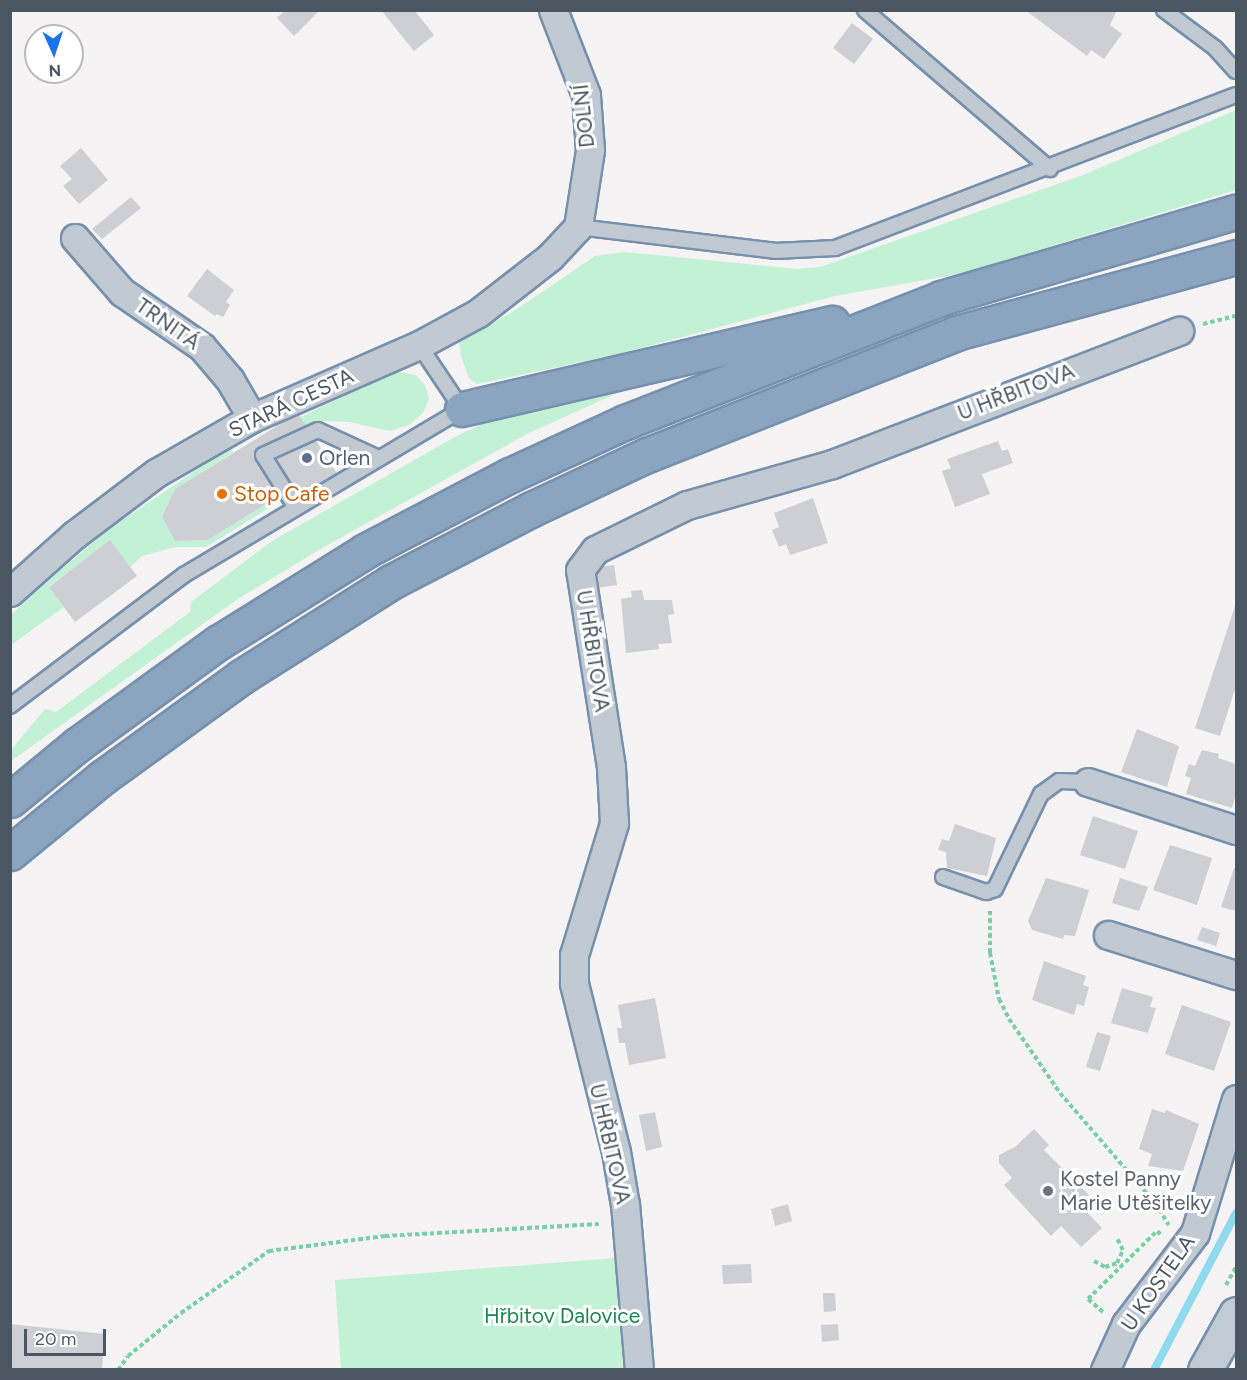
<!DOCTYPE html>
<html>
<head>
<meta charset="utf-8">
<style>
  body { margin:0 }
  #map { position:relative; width:1247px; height:1380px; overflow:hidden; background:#f5f3f3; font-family:Figtree,sans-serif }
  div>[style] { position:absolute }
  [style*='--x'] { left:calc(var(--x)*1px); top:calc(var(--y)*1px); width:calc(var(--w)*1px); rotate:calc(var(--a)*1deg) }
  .green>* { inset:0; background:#c3f1d5 }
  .stream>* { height:8px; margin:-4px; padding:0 4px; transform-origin:4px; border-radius:4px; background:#90daee }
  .building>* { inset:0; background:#cdcfd5 }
  .path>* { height:4px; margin-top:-2px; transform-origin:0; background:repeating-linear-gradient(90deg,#7ad0a6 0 4.5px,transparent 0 7.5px) }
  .roads { filter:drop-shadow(2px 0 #7690ad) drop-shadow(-2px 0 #7690ad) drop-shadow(0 2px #7690ad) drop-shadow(0 -2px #7690ad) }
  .lane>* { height:14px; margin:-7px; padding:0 7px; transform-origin:7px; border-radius:7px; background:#c1cad2 }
  .street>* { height:27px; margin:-13.5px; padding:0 13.5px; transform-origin:13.5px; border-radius:13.5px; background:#c1cad2 }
  .secondary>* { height:33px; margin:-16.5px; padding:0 16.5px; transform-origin:16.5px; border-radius:16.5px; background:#c1cbd6 }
  .highway>* { height:33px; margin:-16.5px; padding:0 16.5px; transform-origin:16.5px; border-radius:16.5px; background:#8ba5c1 }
  .dots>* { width:16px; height:16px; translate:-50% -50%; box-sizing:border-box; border:3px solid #fff; border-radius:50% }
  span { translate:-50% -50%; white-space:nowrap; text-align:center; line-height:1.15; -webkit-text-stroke:6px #fff; paint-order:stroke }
  .street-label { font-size:21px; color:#4a5661 }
  .service-label { font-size:21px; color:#4e5e75 }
  .left { translate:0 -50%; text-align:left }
  .food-label { font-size:21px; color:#c56008 }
  .worship-label { font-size:21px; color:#5b616d }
  .park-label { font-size:21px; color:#17864f }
  .frame { position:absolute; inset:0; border:12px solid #4a5661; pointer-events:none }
  .north { position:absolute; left:24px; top:24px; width:60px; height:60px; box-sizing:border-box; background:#fff; border:2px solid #b7bbc0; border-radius:50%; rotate:177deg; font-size:16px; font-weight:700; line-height:24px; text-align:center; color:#4a5661 }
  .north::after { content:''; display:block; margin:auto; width:21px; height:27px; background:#1a73e8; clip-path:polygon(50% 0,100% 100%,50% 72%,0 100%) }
  .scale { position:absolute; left:24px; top:1329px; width:82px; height:27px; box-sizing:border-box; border:3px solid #4a5661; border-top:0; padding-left:8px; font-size:18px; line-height:21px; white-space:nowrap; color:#4a5661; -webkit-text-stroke:4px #fff; paint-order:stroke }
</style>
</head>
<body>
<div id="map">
  <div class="green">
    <div style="clip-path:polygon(1236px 110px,1236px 190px,959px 274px,835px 296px,615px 355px,477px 384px,469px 378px,461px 356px,459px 342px,511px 313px,595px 256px,625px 252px,797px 269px,820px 267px,1083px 175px)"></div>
    <div style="clip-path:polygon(394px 371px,416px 375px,425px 385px,429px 399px,423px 413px,409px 425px,390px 431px,349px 422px,324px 421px,307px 427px,301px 417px)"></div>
    <div style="clip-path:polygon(637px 384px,527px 434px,324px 547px,238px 599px,11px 761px,11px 750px,45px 709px,56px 712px,190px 612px,191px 602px,272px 541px,453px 438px,514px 408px)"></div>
    <div style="clip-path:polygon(229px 448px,234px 452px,175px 489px,162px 517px,175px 541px,208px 540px,274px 499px,272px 506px,206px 547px,176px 547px,142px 556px,130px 567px,110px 541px,49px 586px,64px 607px,11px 645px,11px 615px,40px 588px,105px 532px)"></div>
    <div style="clip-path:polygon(616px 1258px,623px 1369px,341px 1369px,335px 1280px)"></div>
  </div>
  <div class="stream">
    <div style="--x:1154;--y:1370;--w:177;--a:-62.4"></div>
  </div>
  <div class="building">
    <div style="clip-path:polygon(285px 10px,320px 10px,294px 36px,277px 18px)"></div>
    <div style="clip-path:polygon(381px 10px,414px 10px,434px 35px,414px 51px)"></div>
    <div style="clip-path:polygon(1025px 10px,1117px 10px,1110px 25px,1122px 34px,1104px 59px,1091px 50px,1087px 56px)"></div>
    <div style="clip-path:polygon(852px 23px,873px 39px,854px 64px,833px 48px)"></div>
    <div style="clip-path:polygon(81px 148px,108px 180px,79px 204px,63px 186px,72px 179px,60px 166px)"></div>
    <div style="clip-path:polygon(131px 197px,141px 208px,102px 239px,92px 229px)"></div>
    <div style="clip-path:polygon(207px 269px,234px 290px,226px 302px,230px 305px,223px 317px,217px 314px,215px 316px,187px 296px)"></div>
    <div style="clip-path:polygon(298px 413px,342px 481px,309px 503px,297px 484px,266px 486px,274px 499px,208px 540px,175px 541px,162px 517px,175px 489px)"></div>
    <div style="clip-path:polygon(998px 441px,1002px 451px,1008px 449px,1013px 463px,982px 474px,990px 494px,955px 507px,942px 471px,951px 468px,947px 459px)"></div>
    <div style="clip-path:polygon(813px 498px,828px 543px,790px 555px,786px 544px,779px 547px,772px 530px,779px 527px,774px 513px)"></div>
    <div style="clip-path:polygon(110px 540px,137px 576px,75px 622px,49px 587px)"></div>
    <div style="clip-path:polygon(614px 565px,617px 585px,597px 588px,594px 568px)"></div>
    <div style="clip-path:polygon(642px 590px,644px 600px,672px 600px,674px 614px,668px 615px,672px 643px,658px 644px,659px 649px,626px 653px,621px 599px,632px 597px,631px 591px)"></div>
    <div style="clip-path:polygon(1236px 603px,1236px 686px,1220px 736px,1195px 728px)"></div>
    <div style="clip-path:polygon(1137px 729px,1179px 746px,1167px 787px,1121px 772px)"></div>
    <div style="clip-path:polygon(1202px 750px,1219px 754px,1218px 758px,1236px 764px,1236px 794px,1232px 808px,1186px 794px,1191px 778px,1185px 776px,1189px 764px,1195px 766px)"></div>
    <div style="clip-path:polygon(1093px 816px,1138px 831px,1125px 869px,1080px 855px)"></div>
    <div style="clip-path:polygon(955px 824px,996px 838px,987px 876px,947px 868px,946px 852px,938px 850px,942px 839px,949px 841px)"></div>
    <div style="clip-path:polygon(1170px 845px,1212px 858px,1197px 905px,1153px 890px)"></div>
    <div style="clip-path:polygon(1234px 868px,1236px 869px,1236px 911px,1221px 907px)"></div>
    <div style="clip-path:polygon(1046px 878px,1089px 890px,1075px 936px,1064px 935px,1063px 939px,1032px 930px,1028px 921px)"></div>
    <div style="clip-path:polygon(1120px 878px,1148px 887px,1139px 911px,1112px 903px)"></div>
    <div style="clip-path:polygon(1202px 927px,1220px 933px,1216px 946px,1197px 940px)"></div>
    <div style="clip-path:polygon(1044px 961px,1086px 976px,1083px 985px,1089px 987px,1084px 1006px,1077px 1004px,1074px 1015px,1032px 1000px)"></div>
    <div style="clip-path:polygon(1122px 988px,1153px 997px,1150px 1007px,1156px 1008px,1148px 1033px,1111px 1023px)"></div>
    <div style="clip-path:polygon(655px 998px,666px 1058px,629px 1065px,625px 1043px,619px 1043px,617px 1028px,622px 1028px,618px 1005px)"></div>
    <div style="clip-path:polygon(1182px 1005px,1231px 1022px,1214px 1071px,1165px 1054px)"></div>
    <div style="clip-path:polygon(1097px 1032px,1111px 1036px,1100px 1071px,1086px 1067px)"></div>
    <div style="clip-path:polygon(1152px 1109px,1165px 1113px,1166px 1110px,1199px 1124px,1183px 1171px,1148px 1166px,1152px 1154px,1139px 1149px)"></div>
    <div style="clip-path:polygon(655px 1112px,662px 1147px,646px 1151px,639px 1115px)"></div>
    <div style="clip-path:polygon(1034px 1129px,1049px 1145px,1044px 1150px,1089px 1195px,1079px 1204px,1102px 1228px,1081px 1247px,1061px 1226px,1051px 1236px,1004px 1185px,1012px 1178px,999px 1163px,999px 1155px,1015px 1147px)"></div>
    <div style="clip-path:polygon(788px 1204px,792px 1221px,775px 1226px,771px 1209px)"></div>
    <div style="clip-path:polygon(751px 1264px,752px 1283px,723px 1284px,722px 1265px)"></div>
    <div style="clip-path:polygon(823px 1293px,835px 1293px,836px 1311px,824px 1312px)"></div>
    <div style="clip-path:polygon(10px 1324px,105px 1334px,102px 1370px,10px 1370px)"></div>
    <div style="clip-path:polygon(838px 1324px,839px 1340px,822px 1342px,821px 1325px)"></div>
  </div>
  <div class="path">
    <div style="--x:1203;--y:324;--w:34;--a:-14"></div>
    <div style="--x:990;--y:911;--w:42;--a:90"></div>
    <div style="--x:990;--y:953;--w:47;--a:78.9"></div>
    <div style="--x:999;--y:999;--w:22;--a:63"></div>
    <div style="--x:1009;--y:1019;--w:90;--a:55.4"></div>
    <div style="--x:1060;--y:1093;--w:145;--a:49.2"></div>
    <div style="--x:1155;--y:1203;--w:26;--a:58"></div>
    <div style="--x:1094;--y:1261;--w:13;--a:29"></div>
    <div style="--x:1105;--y:1267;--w:13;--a:-18"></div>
    <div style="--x:1117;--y:1263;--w:14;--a:-65"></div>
    <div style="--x:1123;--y:1250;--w:13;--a:-117"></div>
    <div style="--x:1226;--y:1285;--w:21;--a:-61"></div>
    <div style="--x:1103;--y:1312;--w:20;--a:-139"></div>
    <div style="--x:1088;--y:1299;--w:97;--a:-44.6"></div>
    <div style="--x:1157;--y:1231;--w:6;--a:45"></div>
    <div style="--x:118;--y:1370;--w:17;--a:-54"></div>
    <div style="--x:128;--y:1356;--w:68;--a:-39.1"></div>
    <div style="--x:181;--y:1313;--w:108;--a:-35.2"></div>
    <div style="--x:269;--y:1251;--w:117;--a:-7.4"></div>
    <div style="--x:385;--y:1236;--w:214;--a:-3.2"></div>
  </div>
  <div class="roads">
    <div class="lane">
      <div style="--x:865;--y:10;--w:244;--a:40.7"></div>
      <div style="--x:1164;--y:10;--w:64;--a:36.7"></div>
      <div style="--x:1215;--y:48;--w:31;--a:48"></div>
      <div style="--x:578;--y:227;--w:198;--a:6.9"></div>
      <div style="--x:775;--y:251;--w:60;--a:-2.9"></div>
      <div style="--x:835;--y:248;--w:429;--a:-20.9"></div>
      <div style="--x:296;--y:508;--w:62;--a:-121.9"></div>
      <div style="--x:263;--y:455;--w:60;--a:-24.4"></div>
      <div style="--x:318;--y:430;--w:67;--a:24.7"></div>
      <div style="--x:10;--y:706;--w:218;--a:-37"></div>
      <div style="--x:184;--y:575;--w:324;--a:-30.8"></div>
      <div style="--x:462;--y:409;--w:77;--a:-123.9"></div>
      <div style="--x:943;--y:877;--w:46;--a:19.2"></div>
      <div style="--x:986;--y:892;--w:9;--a:-18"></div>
      <div style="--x:995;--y:889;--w:106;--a:-64.2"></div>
      <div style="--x:1041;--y:794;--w:22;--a:-36"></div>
      <div style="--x:1059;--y:781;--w:29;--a:2"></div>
    </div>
    <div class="street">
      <div style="--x:75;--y:238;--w:72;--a:49"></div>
      <div style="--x:122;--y:292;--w:97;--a:34.5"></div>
      <div style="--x:202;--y:347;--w:43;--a:49.7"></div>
      <div style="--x:230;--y:380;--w:44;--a:59.9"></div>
      <div style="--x:10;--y:592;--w:86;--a:-41.7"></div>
      <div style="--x:74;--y:535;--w:103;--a:-37.1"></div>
      <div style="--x:156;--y:473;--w:111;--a:-29.8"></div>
      <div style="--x:252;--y:418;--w:182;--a:-23.6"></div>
      <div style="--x:419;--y:345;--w:67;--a:-28.5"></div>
      <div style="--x:478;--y:313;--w:91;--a:-37.9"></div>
      <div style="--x:550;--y:257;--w:41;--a:-47"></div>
      <div style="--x:578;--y:227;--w:78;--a:-81.1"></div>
      <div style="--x:590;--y:150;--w:55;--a:-94.2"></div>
      <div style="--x:586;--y:95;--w:91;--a:-111.2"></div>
      <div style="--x:1088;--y:782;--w:156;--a:18"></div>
      <div style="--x:1108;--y:935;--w:134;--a:17.4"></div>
      <div style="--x:639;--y:1370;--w:166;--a:-94.8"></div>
      <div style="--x:625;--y:1205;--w:54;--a:-99.6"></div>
      <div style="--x:616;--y:1152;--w:174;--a:-104"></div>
      <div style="--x:574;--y:983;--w:28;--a:-90"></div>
      <div style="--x:574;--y:955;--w:138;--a:-73.1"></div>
      <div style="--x:614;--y:823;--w:56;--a:-93.1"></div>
      <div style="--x:611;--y:767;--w:199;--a:-98.9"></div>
      <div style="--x:580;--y:570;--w:25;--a:-53"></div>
      <div style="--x:595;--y:550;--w:102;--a:-26.1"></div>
      <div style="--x:687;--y:505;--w:151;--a:-15.8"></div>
      <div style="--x:832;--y:464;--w:372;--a:-21"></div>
      <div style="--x:1105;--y:1370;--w:51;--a:-65.5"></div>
      <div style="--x:1126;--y:1324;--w:114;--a:-52.8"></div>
      <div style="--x:1195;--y:1233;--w:140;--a:-73"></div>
    </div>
    <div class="secondary">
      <div style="--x:1205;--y:1370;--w:64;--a:-61"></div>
    </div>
    <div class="highway">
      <div style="--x:462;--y:409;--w:380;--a:-13.1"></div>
      <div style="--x:10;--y:800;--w:87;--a:-39.4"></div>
      <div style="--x:77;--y:745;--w:175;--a:-36"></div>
      <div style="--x:219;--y:642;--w:172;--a:-31.9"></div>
      <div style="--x:365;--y:551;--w:164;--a:-27.7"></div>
      <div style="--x:510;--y:475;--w:127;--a:-24.7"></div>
      <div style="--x:625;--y:422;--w:339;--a:-21.4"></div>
      <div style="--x:941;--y:298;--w:307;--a:-16.3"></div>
      <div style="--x:10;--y:853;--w:120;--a:-39.3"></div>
      <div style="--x:103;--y:777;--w:170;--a:-35.9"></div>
      <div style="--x:241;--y:677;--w:178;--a:-32.3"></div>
      <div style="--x:391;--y:582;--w:159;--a:-27.4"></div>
      <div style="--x:532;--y:509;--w:127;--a:-25.2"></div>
      <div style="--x:647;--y:455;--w:332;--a:-21.5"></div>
      <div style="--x:956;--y:333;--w:290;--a:-15.2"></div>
    </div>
  </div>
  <div class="dots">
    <div style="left:307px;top:458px;background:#5c6f8a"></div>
    <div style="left:222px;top:494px;background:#e8710a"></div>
    <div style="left:1048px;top:1191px;background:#6b7280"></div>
  </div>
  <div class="street-label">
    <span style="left:584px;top:116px;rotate:-96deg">DOLNÍ</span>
    <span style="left:168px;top:324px;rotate:35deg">TRNITÁ</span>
    <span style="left:1016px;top:392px;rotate:-21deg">U HŘBITOVA</span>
    <span style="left:291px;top:403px;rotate:-25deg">STARÁ CESTA</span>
    <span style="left:593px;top:651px;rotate:81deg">U HŘBITOVA</span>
    <span style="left:610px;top:1144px;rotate:77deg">U HŘBITOVA</span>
    <span style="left:1158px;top:1283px;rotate:-55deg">U KOSTELA</span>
  </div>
  <div class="service-label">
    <span class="left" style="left:319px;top:458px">Orlen</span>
  </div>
  <div class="food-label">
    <span class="left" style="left:234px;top:494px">Stop Cafe</span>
  </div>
  <div class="worship-label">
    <span class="left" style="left:1060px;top:1191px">Kostel Panny<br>Marie Utěšitelky</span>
  </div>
  <div class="park-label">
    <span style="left:562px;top:1316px">Hřbitov Dalovice</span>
  </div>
  <div class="frame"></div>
  <div class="north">N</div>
  <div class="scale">20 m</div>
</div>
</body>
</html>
